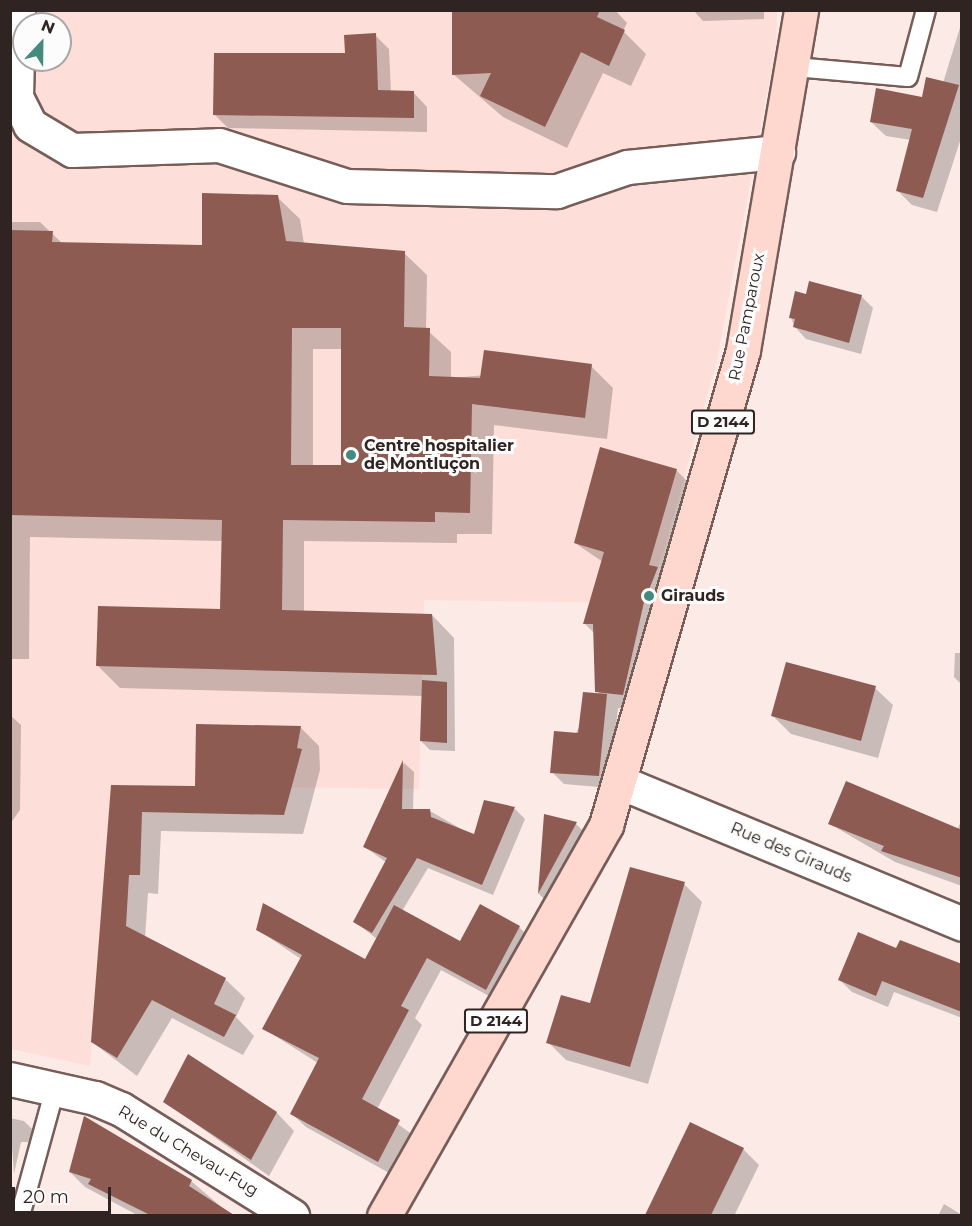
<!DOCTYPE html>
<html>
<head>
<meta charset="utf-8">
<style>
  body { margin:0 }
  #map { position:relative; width:972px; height:1226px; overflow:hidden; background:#fceae6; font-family:Montserrat,sans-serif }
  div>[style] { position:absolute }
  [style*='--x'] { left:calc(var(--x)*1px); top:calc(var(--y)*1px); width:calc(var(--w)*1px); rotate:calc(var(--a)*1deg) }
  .built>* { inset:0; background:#fdded8 }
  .shadow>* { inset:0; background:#0003 }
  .building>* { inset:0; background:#8d5b51 }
  .roads { filter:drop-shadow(2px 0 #765d58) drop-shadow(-2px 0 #765d58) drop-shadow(0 2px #765d58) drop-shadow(0 -2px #765d58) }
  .lane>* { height:18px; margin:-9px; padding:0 9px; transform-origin:9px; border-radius:9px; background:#fff }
  .street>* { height:33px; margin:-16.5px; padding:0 16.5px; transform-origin:16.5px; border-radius:16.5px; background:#fff }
  .primary>* { height:33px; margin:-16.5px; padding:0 16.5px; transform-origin:16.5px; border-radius:16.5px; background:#fed7ce }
  .dots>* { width:16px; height:16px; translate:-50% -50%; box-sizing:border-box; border:3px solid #fcfcfc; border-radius:50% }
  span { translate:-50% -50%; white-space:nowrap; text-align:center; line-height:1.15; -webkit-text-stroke:6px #fcfcfc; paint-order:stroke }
  .shield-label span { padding:2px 4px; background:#fcfcfc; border:2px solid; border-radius:4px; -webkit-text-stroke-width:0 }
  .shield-label { font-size:15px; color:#2f2422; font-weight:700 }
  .street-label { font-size:16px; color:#2f2422 }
  .poi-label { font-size:16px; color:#2f2422; font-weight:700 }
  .left { translate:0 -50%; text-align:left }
  .frame { position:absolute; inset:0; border:12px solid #2f2422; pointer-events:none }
  .north { position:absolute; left:12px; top:12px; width:60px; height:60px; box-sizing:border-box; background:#fcfcfc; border:2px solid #aaa6a5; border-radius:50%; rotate:22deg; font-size:16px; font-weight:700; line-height:24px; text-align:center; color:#2f2422 }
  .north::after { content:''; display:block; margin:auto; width:21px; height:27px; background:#458a7f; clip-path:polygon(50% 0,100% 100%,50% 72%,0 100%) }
  .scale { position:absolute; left:12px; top:1187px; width:99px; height:27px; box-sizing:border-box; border:3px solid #2f2422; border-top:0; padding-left:8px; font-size:18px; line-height:21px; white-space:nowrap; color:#2f2422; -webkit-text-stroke:4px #fcfcfc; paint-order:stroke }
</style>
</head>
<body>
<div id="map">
  <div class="built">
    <div style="clip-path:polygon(evenodd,11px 11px,777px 11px,776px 45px,717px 360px,664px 550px,643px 603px,424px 600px,419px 789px,111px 785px,90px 1066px,11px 1049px,11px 11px,24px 24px,60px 24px,60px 60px,24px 60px,24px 24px)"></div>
  </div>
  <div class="shadow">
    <div style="clip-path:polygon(453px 10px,615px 10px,627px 23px,623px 31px,646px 54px,631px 86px,603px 73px,567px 148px,503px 117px,453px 74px)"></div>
    <div style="clip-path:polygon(693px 10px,764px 10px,764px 19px,703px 21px)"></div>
    <div style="clip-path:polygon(962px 21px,962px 135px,937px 212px,912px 205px,898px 191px,911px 140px,886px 136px,871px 122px,923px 98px,943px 83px)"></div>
    <div style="clip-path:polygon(375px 35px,389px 49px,391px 92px,413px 92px,427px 107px,427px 132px,228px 128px,214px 114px,346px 55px)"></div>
    <div style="clip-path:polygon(evenodd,277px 197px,300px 219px,304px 244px,404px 253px,427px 275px,426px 329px,451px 352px,451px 378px,591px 366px,613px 388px,607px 439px,494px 425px,492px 534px,457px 534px,457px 543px,304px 541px,304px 612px,432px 615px,454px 638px,455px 751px,430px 750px,421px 741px,423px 696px,120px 688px,98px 666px,221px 610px,223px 541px,30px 537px,29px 659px,10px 659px,10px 222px,40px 222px,63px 244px,203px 246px,277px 197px,313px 349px,343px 349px,342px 466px,313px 466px,313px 349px)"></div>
    <div style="clip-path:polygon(807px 296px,861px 296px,873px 308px,861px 354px,806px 339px,794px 326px,791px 317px)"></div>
    <div style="clip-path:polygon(676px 470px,692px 486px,639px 710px,618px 708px,610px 788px,564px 784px,552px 772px,599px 695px,595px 634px,585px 624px,603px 562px,575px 543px)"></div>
    <div style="clip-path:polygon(955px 653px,962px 653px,962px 685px,954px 677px)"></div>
    <div style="clip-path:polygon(875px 688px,893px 705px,878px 758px,791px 734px,773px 716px)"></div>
    <div style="clip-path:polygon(10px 715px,21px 725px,20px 810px,10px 824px)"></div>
    <div style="clip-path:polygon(300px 727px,319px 746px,320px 770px,303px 834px,161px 831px,158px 894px,148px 893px,145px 938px,225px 979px,245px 998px,236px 1017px,254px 1036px,243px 1055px,172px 1018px,137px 1076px,92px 1042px,112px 787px,197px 788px)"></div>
    <div style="clip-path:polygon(404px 763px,414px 772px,413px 811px,430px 811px,475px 837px,485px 801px,515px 809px,525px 819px,493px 895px,428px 868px,402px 911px,460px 943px,519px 927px,533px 941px,500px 1002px,441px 970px,415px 1018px,422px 1025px,377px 1109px,413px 1135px,391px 1174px,306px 1127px,292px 1114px,318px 1063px,264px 1029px,301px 959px,258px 930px,366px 961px,377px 939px,355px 922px,387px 863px,365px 847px)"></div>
    <div style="clip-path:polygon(546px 816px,576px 824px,588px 836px,550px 905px,539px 894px)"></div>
    <div style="clip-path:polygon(962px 819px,962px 886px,895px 862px,830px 824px,957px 830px)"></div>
    <div style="clip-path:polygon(684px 884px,702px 902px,648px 1084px,566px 1060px,548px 1042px,591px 1005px)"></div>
    <div style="clip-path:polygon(897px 950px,962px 966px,962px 1018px,894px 992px,888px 1007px,852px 992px,840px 980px)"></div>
    <div style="clip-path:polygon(165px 1102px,277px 1113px,294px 1131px,269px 1176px)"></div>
    <div style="clip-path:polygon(10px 1118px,24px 1121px,36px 1133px,35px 1142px,21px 1142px,14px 1174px)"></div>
    <div style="clip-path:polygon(691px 1124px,743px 1149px,759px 1165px,734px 1216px,646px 1216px)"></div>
    <div style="clip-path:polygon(70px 1172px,191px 1181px,232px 1216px,139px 1216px,85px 1187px)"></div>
    <div style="clip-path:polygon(944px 1204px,962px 1215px,962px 1216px,938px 1216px)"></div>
  </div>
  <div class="building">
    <div style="clip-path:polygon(452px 10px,600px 10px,597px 17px,625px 30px,609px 66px,581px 52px,545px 127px,480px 96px,491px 73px,452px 75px)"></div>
    <div style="clip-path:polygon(376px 33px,378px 90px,414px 91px,414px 118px,213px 115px,214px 53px,345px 53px,344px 35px)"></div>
    <div style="clip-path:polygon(926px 77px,959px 85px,923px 198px,896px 191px,912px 129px,870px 122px,876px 88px,922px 97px)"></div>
    <div style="clip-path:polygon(evenodd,202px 193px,278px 195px,286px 241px,405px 251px,404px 327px,430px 328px,429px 376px,480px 378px,484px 350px,592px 364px,585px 418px,472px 404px,470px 513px,435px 512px,435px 522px,283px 520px,282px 610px,432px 614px,437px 675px,96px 666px,98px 606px,220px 609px,222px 520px,10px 515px,10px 230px,53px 231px,52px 242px,202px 245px,202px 193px,292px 328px,341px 328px,341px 465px,291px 465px,292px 328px)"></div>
    <div style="clip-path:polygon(809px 281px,862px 295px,849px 343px,793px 327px,795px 319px,789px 318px,795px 291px,806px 294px)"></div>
    <div style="clip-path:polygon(600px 447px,677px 469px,649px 565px,658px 567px,644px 602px,623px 695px,595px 692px,593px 624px,583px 624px,604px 552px,574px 543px)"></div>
    <div style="clip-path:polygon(786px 662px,876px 686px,861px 741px,771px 716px)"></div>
    <div style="clip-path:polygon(422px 680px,447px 682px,447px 743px,420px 741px)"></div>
    <div style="clip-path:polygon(583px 692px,607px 694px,599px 776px,550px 773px,554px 731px,578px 733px)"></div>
    <div style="clip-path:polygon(196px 724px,301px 726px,297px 748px,302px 749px,284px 815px,142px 812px,140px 875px,129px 875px,126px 926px,226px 978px,214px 1004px,236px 1015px,224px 1037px,152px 1000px,117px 1058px,91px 1042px,111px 785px,195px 786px)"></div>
    <div style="clip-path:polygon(403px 760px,402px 809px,430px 809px,431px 817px,474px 834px,484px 800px,515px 807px,482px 885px,417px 858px,372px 933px,353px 922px,387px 858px,363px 847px)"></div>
    <div style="clip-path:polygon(846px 781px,962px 830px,962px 878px,881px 851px,884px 846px,828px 824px)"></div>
    <div style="clip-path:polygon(544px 814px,577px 822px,538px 894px)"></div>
    <div style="clip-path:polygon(630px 867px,685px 882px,630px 1067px,546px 1043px,561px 995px,590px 1003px)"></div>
    <div style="clip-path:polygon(263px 903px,365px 959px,394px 905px,460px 941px,480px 904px,520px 926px,486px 990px,427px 958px,401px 1006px,409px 1010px,362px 1099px,400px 1120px,378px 1162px,290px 1114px,319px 1058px,262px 1029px,302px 955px,256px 930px)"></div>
    <div style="clip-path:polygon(858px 932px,896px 948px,900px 940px,962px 964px,962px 1012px,882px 981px,876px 996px,838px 980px)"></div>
    <div style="clip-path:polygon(188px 1054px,277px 1112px,251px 1160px,163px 1102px)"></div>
    <div style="clip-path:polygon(84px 1116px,192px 1180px,189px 1186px,234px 1215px,150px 1215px,88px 1184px,91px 1179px,69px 1172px)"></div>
    <div style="clip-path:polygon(690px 1122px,744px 1148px,711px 1215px,645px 1215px)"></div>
  </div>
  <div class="roads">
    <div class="lane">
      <div style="--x:795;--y:67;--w:113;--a:5.1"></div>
      <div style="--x:908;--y:77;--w:69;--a:-75"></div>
      <div style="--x:20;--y:1216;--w:132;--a:-74.6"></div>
    </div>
    <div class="street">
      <div style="--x:18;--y:10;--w:87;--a:91.3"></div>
      <div style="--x:16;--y:97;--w:31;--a:63"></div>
      <div style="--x:30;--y:125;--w:49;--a:30.8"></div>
      <div style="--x:72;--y:150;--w:147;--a:-1.9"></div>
      <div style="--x:219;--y:145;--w:134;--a:17.8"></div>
      <div style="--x:347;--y:186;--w:210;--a:1.4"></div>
      <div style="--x:557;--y:191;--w:74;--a:-18.9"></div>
      <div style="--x:627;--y:167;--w:152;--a:-5.7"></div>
      <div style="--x:620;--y:782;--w:370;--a:22.5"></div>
      <div style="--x:10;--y:1079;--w:87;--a:12.6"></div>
      <div style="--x:95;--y:1098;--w:28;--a:23"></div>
      <div style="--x:121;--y:1109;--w:202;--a:32"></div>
    </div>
    <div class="primary">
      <div style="--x:384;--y:1216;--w:450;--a:-60.4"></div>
      <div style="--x:606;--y:825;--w:494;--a:-73.9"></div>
      <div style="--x:743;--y:350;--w:345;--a:-80.3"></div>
    </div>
  </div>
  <div class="dots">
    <div style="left:351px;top:455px;background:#458a7f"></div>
    <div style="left:649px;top:596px;background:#458a7f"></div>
  </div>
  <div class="shield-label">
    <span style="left:723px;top:422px">D 2144</span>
    <span style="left:496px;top:1021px">D 2144</span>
  </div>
  <div class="street-label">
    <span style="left:747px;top:317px;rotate:-79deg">Rue Pamparoux</span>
    <span style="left:791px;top:853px;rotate:23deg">Rue des Girauds</span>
    <span style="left:188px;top:1151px;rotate:31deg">Rue du Chevau-Fug</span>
  </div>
  <div class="poi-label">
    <span class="left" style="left:364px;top:455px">Centre hospitalier<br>de Montluçon</span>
    <span class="left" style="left:661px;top:596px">Girauds</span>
  </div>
  <div class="frame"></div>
  <div class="north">N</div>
  <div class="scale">20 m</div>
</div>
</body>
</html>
